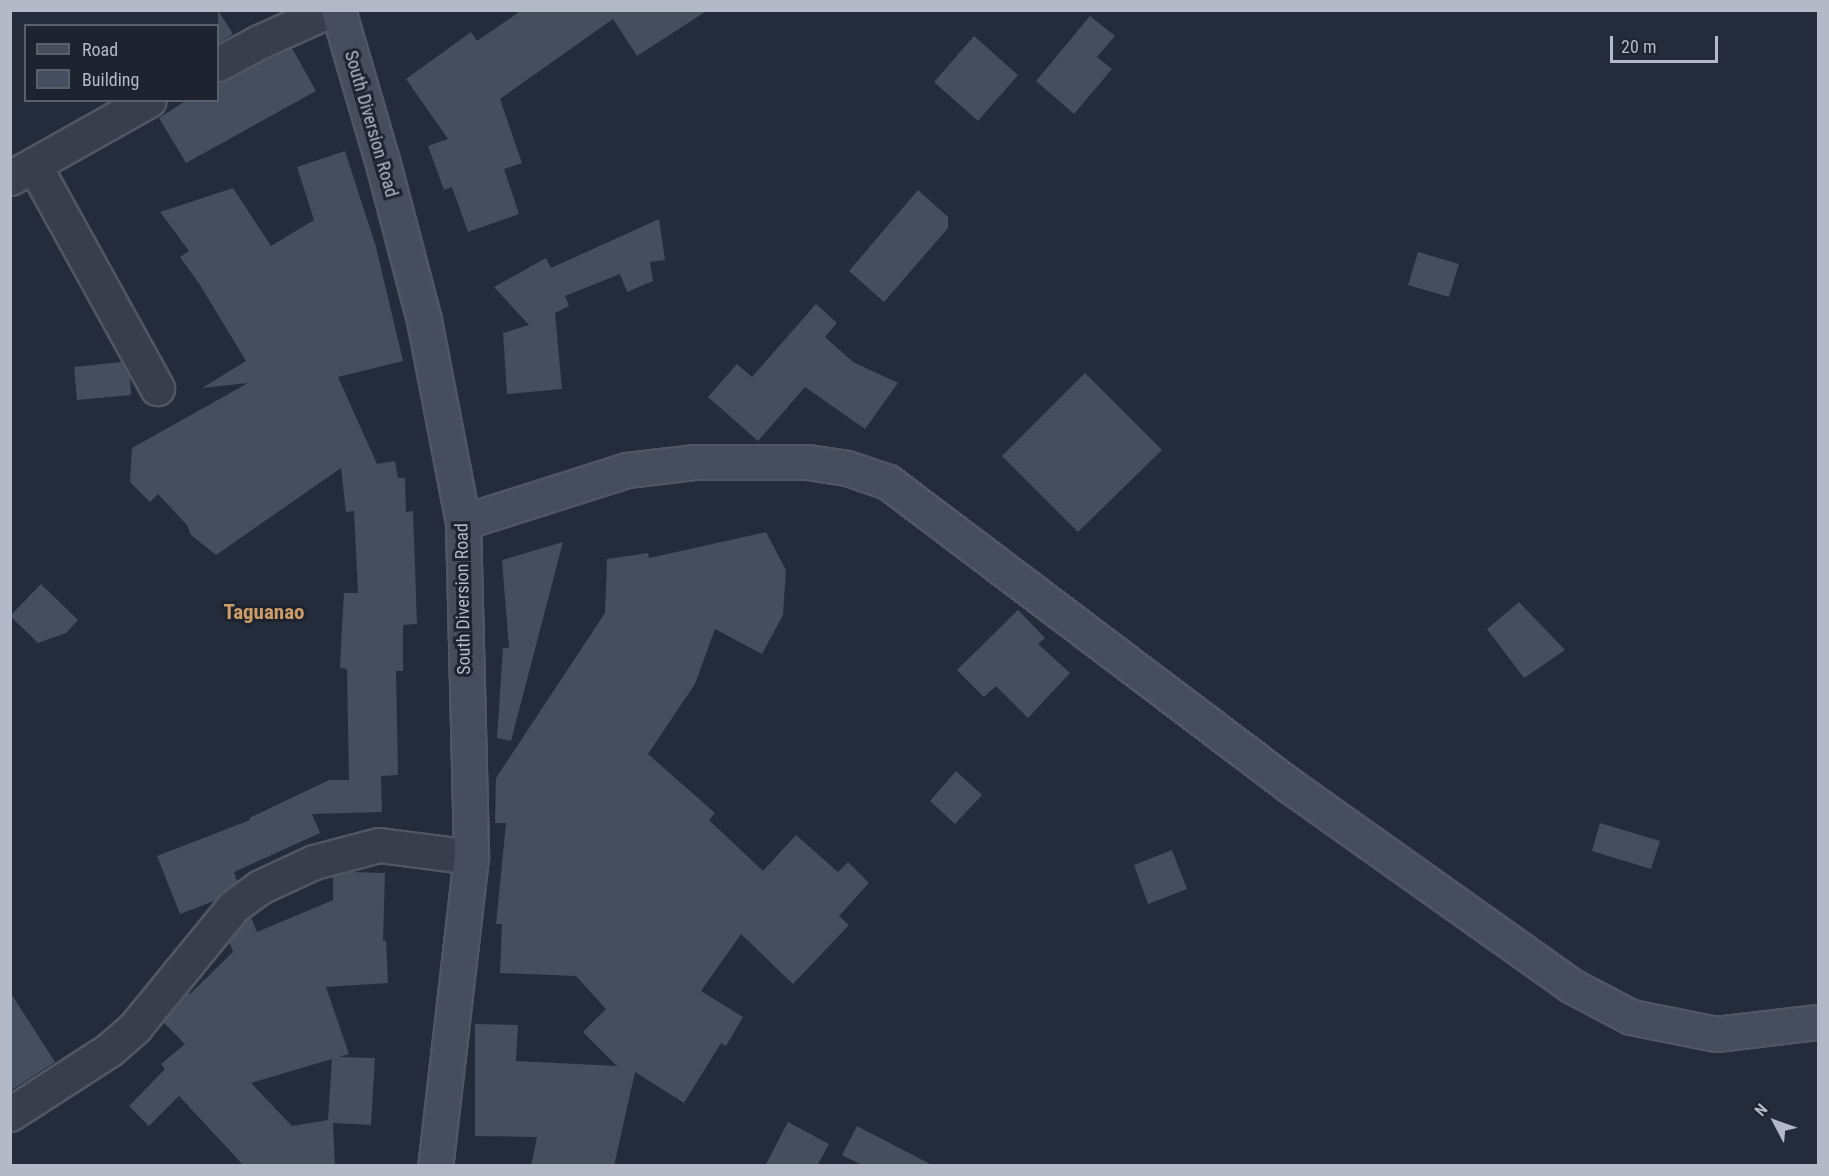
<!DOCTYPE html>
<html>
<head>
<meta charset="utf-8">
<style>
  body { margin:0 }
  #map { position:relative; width:1829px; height:1176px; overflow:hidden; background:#242b3a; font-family:"Roboto Condensed",sans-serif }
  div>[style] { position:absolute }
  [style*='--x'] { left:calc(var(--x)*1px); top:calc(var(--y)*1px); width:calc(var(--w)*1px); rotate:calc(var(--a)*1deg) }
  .building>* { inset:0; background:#454e5e }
  .roads { filter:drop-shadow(2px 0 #505662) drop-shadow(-2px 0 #505662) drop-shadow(0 2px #505662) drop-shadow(0 -2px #505662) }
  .street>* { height:33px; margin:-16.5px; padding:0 16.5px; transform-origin:16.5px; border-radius:16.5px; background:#383e4b }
  .secondary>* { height:33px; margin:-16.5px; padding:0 16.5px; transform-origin:16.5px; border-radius:16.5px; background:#464d5d }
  span { translate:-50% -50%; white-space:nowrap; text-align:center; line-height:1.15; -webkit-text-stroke:6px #1d232f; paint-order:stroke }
  .street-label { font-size:18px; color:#b3b9c6 }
  .quarter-label { font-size:21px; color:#cd9d67; font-weight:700 }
  .frame { position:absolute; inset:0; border:12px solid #b3b9c6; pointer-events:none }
  .legend { position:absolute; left:24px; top:24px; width:195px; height:78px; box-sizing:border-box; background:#1d232f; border:2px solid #595f6b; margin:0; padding:8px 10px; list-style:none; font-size:18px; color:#b3b9c6 }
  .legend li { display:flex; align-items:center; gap:12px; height:30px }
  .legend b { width:30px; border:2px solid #595f6b }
  .north { position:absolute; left:1745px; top:1092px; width:60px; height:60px; -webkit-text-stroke:4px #1d232f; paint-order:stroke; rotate:311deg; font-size:16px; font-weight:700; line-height:24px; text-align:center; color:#b3b9c6 }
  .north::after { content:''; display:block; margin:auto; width:21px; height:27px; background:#b3b9c6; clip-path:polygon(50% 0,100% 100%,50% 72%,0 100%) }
  .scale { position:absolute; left:1610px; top:36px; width:108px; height:27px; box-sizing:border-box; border:3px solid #b3b9c6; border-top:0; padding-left:8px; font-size:18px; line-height:21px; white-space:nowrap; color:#b3b9c6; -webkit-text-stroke:4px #1d232f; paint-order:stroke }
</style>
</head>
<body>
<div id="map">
  <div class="building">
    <div style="clip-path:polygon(218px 10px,233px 34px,218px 43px)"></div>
    <div style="clip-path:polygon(522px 10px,708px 10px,637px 56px,613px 19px,500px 99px,522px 163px,504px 169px,519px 214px,468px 232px,452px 187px,444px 190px,428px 146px,448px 139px,406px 79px,471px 32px,477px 41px)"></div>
    <div style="clip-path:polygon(1090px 16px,1115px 36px,1097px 57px,1112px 69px,1074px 114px,1036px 81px)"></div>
    <div style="clip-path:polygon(974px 36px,1018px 75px,978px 121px,934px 82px)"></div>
    <div style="clip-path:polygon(292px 48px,316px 91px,186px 163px,159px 118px,187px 100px,218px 100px,218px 83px)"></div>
    <div style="clip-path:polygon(345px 151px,376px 247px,403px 361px,338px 377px,377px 464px,395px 461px,398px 478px,405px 478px,406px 512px,413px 511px,417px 624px,403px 625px,403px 671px,396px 671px,398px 775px,381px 776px,382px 812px,312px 814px,320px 833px,234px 872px,237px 881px,214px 901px,180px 914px,157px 856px,250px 820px,249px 818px,329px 780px,349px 780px,347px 669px,340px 668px,342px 626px,344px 593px,358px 593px,354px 511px,346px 512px,341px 468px,216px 555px,191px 535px,187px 525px,158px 494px,150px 502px,130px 482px,132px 448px,248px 383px,202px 388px,246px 361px,200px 285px,180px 257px,189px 251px,160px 212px,233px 188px,271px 246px,314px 220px,297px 167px)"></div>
    <div style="clip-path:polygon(918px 190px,948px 217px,948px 228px,884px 302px,849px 271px)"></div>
    <div style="clip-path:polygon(659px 219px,665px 260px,650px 262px,653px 281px,627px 292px,620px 274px,565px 296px,569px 306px,555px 313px,562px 389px,507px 394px,503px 333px,529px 325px,494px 287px,546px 258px,551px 268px)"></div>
    <div style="clip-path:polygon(1418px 252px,1459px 264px,1449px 297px,1408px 285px)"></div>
    <div style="clip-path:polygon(816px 304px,837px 323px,825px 337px,853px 362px,898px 383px,865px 429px,805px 387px,758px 441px,708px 397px,737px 364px,752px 377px)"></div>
    <div style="clip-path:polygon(122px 362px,130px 378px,131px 395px,77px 400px,74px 367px)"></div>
    <div style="clip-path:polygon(1085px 373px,1162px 450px,1078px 532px,1002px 456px)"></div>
    <div style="clip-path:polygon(766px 532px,786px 570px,783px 615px,762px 654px,715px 629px,695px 684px,648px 754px,715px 813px,709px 820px,763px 871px,796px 835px,838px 872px,848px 862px,869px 883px,839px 916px,849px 925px,793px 984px,741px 934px,701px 991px,743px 1017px,726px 1046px,721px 1043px,684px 1103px,635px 1072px,614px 1166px,531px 1166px,537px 1137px,475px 1136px,475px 1024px,518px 1025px,516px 1061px,617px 1066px,583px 1032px,606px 1009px,576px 976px,500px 973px,502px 924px,496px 924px,506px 823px,495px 823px,496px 778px,605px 613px,607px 559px,648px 553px,649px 558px)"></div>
    <div style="clip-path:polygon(563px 542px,511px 741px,497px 738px,503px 648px,509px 648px,502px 560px)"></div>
    <div style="clip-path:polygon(41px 584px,78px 620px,66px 633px,38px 643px,10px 616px)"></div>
    <div style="clip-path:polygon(1519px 602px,1565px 650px,1524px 678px,1487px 629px)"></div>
    <div style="clip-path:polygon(1018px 610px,1045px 638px,1038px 644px,1070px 673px,1028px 718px,996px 686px,984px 697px,957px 670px)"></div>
    <div style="clip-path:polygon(956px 771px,982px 795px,955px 824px,930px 801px)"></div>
    <div style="clip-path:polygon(1600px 823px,1660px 841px,1651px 869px,1592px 851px)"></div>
    <div style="clip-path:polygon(1172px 850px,1187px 889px,1148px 904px,1134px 865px)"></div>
    <div style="clip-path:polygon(evenodd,350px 872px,385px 873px,383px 941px,386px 941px,388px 983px,326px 987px,349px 1054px,339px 1057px,375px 1058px,371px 1125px,333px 1123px,335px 1166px,244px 1166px,179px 1096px,149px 1126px,129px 1106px,165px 1069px,161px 1064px,185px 1044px,163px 1022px,188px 992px,190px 994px,233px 952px,229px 941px,247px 920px,251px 917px,257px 932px,333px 900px,333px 876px,350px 872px,332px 1059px,328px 1120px,292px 1126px,251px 1083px,332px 1059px)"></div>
    <div style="clip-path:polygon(10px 992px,55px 1062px,10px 1091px)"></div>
    <div style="clip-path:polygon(788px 1122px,829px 1144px,817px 1166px,765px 1166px)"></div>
    <div style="clip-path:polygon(857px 1126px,934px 1166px,864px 1166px,842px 1155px)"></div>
  </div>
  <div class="roads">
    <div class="street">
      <div style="--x:218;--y:64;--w:47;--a:-28.2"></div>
      <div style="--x:259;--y:42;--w:78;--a:-24.3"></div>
      <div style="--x:34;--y:165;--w:255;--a:61.1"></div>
      <div style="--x:10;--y:178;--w:159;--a:-29.3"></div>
      <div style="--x:10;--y:1114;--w:118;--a:-32.9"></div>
      <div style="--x:109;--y:1050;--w:35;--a:-41"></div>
      <div style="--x:135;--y:1027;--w:156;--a:-50.7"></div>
      <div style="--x:234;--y:906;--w:32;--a:-36"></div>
      <div style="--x:260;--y:887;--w:60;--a:-24.8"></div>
      <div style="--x:314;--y:862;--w:67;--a:-14.7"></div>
      <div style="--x:379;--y:845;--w:93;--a:7.4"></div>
    </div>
    <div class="secondary">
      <div style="--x:338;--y:10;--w:156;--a:73.7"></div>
      <div style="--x:382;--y:160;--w:165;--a:75.3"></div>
      <div style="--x:424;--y:320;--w:206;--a:79.1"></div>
      <div style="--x:463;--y:522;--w:335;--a:88.6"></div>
      <div style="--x:471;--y:857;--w:311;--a:96.6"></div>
      <div style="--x:463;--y:522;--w:172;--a:-17.6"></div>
      <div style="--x:627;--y:470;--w:67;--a:-6.8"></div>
      <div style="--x:694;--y:462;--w:113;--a:0"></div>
      <div style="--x:807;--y:462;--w:40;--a:8.5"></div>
      <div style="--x:847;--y:468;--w:43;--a:18.9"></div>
      <div style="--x:888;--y:482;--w:503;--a:37.08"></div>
      <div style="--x:1289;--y:785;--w:345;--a:35.4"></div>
      <div style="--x:1570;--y:985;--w:69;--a:27.7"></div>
      <div style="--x:1631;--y:1017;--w:87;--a:11.3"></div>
      <div style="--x:1716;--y:1034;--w:103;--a:-6.7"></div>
    </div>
  </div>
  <div class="street-label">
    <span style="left:371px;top:124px;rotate:74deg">South Diversion Road</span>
    <span style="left:463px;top:599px;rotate:-91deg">South Diversion Road</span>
  </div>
  <div class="quarter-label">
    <span style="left:264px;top:612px">Taguanao</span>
  </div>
  <div class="frame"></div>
  <ul class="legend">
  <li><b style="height:8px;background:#464d5d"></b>Road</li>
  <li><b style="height:16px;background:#454e5e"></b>Building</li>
  </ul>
  <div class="north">N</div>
  <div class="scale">20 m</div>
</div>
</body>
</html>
